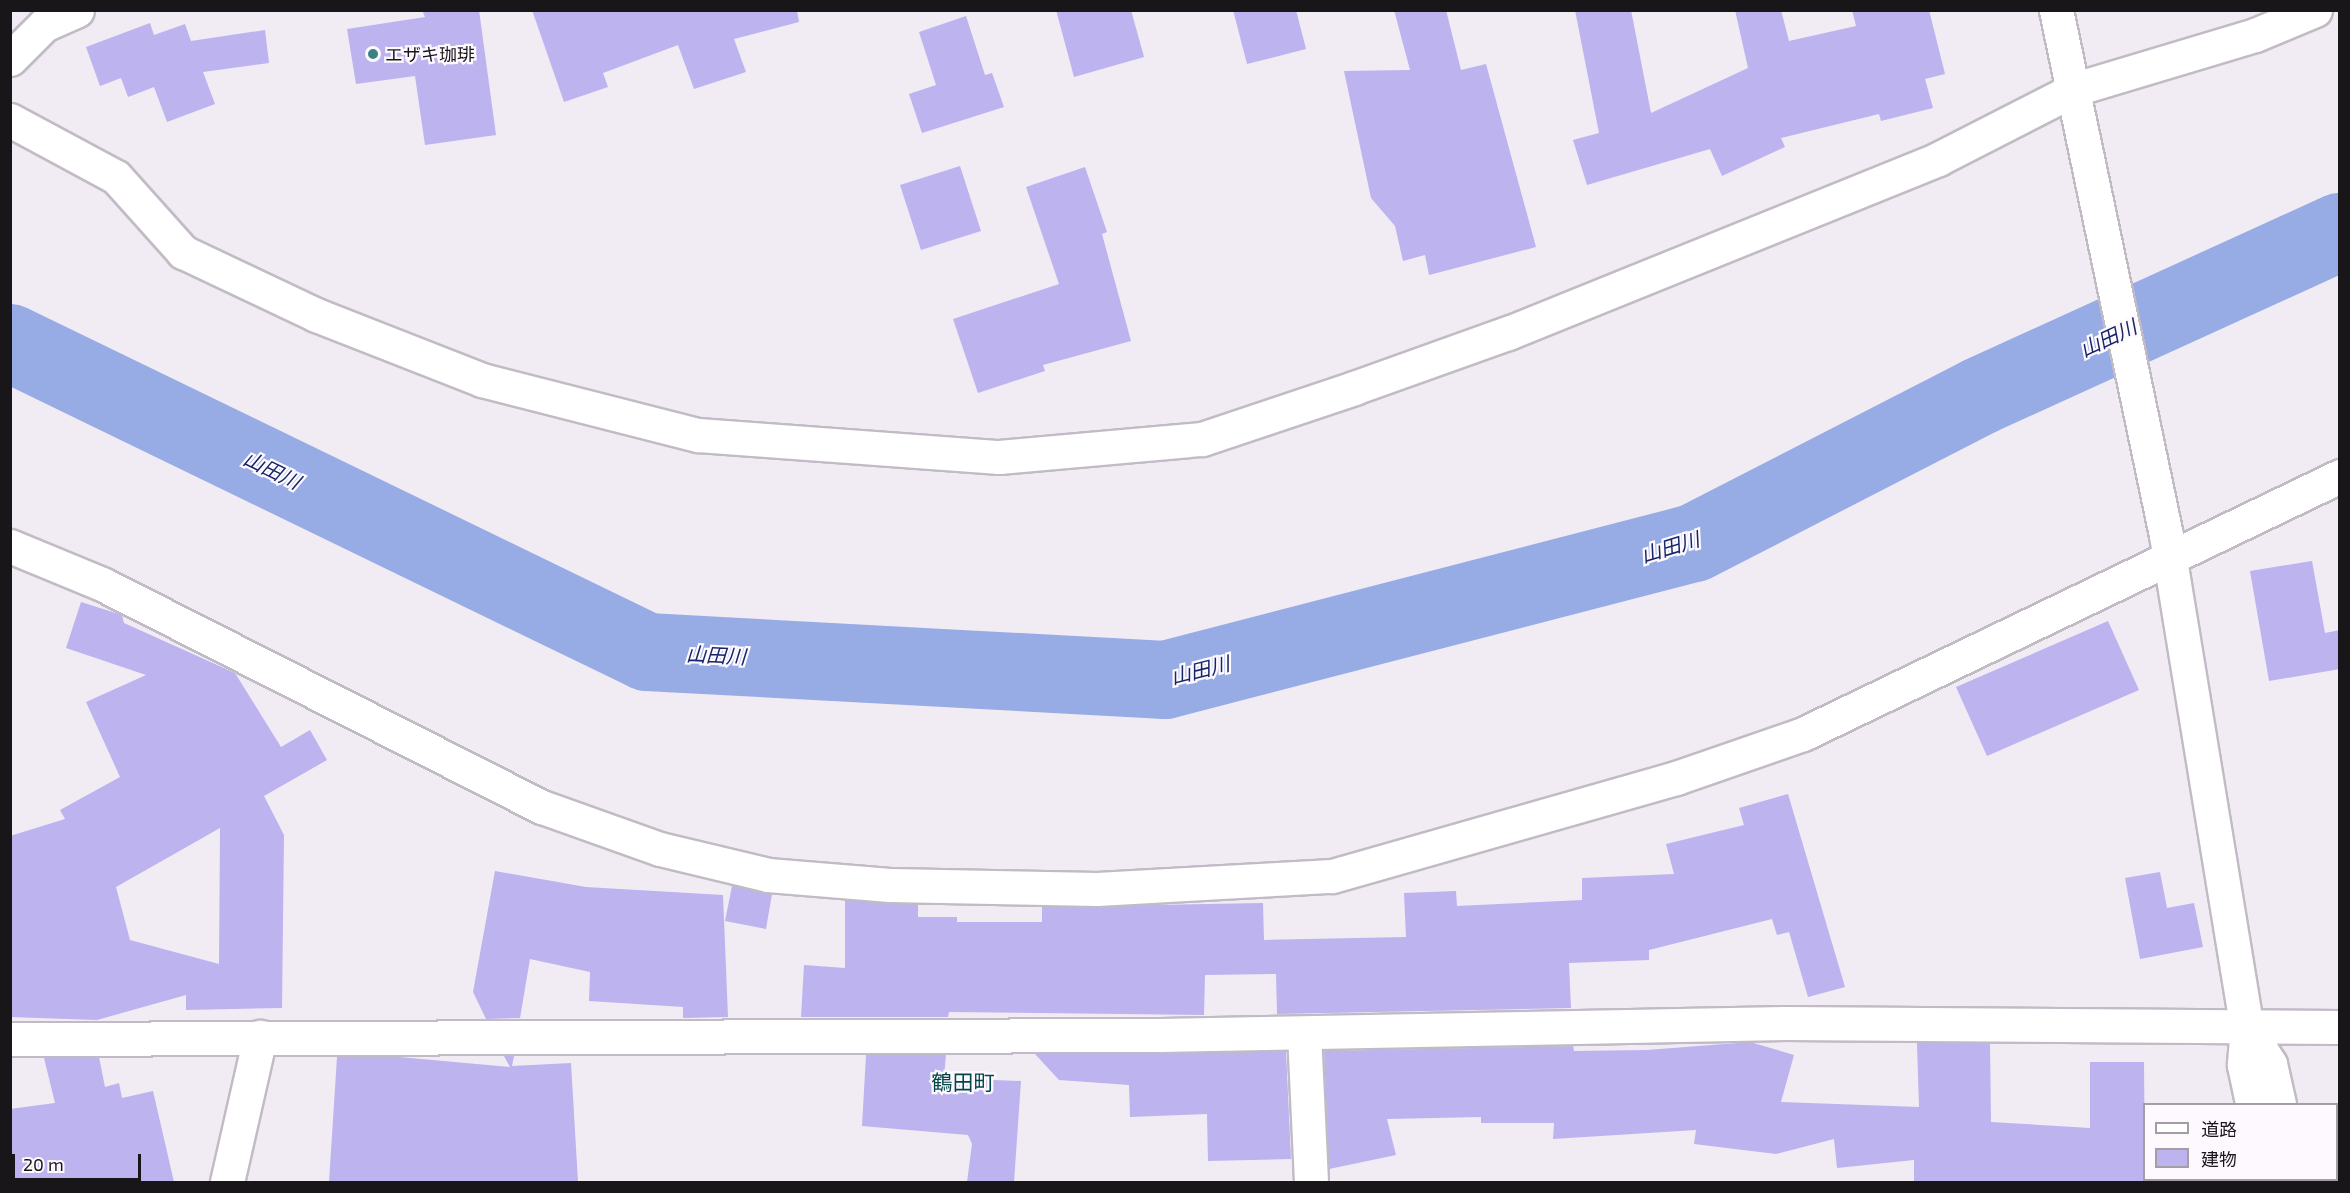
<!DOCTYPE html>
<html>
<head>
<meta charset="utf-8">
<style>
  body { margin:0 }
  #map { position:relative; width:2350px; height:1193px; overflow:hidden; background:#f1ebf4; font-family:"Exo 2","Noto Sans JP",sans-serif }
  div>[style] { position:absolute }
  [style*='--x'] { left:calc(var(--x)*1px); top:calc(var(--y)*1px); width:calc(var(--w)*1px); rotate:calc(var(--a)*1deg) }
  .river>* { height:78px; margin:-39px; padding:0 39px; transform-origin:39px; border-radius:39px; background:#97ace5 }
  .building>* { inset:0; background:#bdb3ef }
  .roads { filter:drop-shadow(2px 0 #c2bbc5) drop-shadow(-2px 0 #c2bbc5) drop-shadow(0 2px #c2bbc5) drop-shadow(0 -2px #c2bbc5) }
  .minor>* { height:33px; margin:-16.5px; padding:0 16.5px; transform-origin:16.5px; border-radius:16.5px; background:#fff }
  .dots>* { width:16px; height:16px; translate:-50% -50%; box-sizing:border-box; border:3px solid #fdf9ff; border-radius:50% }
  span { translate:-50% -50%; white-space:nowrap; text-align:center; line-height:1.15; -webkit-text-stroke:4.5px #fdf9ff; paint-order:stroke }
  .poi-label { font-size:18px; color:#19161a }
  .left { translate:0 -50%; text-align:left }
  .water-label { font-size:20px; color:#162667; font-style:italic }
  .quarter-label { font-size:21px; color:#024647 }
  .frame { position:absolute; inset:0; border:12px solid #19161a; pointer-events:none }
  .legend { position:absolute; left:2143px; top:1103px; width:195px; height:78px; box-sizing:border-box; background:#fdf9ff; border:2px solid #a29ea3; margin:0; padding:8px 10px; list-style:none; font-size:18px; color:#19161a }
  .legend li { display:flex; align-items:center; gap:12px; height:30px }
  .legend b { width:30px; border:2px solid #a29ea3 }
  .scale { position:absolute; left:12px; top:1154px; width:129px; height:27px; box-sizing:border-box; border:3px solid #19161a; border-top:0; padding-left:8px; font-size:18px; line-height:21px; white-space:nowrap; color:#19161a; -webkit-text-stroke:4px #fdf9ff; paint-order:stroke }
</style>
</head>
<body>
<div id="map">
  <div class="river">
    <div style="--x:10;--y:343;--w:708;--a:25.88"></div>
    <div style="--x:647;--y:652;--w:519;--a:3.09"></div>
    <div style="--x:1165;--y:680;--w:546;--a:-14.52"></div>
    <div style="--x:1694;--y:543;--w:322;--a:-27.2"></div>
    <div style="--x:1980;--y:396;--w:396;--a:-24.5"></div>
  </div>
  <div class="building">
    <div style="clip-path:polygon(422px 10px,479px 10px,496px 135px,425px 145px,415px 76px,356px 84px,347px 29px,425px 17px)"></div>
    <div style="clip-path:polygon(532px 10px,797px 10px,799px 22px,734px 39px,746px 72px,694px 89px,678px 45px,603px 73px,608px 87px,564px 102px)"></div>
    <div style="clip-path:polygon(1056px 10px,1131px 10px,1144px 57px,1074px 77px)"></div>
    <div style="clip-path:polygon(1233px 10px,1296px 10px,1306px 49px,1247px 64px)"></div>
    <div style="clip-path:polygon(1394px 10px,1446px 10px,1461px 70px,1486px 64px,1536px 247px,1429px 275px,1425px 255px,1403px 261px,1395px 226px,1371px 198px,1344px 71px,1410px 70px)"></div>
    <div style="clip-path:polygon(1575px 10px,1631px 10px,1651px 113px,1748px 68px,1735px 10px,1781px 10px,1789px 41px,1856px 26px,1852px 10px,1929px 10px,1945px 74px,1925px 79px,1933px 108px,1881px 121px,1879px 114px,1781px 138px,1785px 147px,1722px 176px,1710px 149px,1587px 185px,1573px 140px,1599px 133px)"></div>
    <div style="clip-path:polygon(966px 16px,985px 75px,992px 73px,1004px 107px,922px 133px,909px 94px,936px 85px,919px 32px)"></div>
    <div style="clip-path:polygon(150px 23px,154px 35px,185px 24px,191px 41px,265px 30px,269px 63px,203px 72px,215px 104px,167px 122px,154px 87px,128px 97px,121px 78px,100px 86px,86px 47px)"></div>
    <div style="clip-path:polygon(960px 166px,981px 231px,921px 250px,900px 185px)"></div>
    <div style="clip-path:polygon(1085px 167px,1107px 232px,1102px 234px,1131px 341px,1043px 365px,1045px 371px,978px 393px,953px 319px,1059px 284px,1026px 187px)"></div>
    <div style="clip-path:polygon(2312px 561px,2325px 633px,2340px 630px,2340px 669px,2269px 681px,2250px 571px)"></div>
    <div style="clip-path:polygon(evenodd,81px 602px,122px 615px,124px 623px,235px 673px,281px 747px,310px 730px,327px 760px,264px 796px,284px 835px,282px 1008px,186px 1010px,186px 995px,97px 1020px,10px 1017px,10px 836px,65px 819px,60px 810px,120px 777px,86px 702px,146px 675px,66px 648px,81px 602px,220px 828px,219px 964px,130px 940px,116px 887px,220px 828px)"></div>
    <div style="clip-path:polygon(2108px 621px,2139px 690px,1987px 756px,1956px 687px)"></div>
    <div style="clip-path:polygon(1788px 794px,1845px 987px,1808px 997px,1789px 932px,1777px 935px,1772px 919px,1649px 950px,1649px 960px,1569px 963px,1571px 1008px,1277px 1014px,1276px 974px,1205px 975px,1204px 1015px,949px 1012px,948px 1017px,801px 1017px,804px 965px,845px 968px,845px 900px,918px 904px,918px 917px,957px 917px,957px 922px,1042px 922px,1042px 907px,1263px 903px,1264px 940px,1406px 937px,1404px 893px,1456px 891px,1457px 906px,1582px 900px,1582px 878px,1674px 874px,1666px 844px,1744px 825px,1739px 808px)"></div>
    <div style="clip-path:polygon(495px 871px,586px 887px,723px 895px,728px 1017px,683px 1018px,683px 1007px,589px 1001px,590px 972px,530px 959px,520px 1018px,486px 1019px,473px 992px)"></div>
    <div style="clip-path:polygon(2160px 872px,2167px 908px,2194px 903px,2203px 947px,2140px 959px,2125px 878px)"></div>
    <div style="clip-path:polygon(732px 886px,772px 894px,766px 929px,725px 921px)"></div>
    <div style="clip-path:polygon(1750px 1042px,1794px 1055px,1781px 1102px,1919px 1107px,1917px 1043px,1990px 1043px,1991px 1122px,2090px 1128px,2090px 1062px,2144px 1062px,2145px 1182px,1914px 1181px,1914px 1160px,1837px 1168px,1834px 1139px,1776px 1154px,1694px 1144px,1696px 1130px,1553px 1139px,1554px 1123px,1481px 1123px,1481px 1117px,1387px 1119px,1396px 1155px,1329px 1169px,1324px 1051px,1573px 1046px,1574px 1051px,1647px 1050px)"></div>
    <div style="clip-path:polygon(1286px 1051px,1291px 1159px,1208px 1161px,1207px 1114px,1130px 1117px,1129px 1085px,1059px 1080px,1035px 1054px)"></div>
    <div style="clip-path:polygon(946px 1054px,944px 1078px,1021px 1081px,1014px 1182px,967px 1182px,972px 1144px,968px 1135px,862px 1126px,866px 1055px)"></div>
    <div style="clip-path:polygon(388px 1056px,510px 1067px,504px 1056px,514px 1056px,512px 1066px,571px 1063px,578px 1182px,329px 1182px,337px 1057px)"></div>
    <div style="clip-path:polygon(99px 1057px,105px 1087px,119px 1083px,122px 1098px,153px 1091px,174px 1182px,10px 1182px,10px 1109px,55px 1103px,44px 1058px)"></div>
  </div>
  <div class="roads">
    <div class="minor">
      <div style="--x:2056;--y:10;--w:536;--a:78.17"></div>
      <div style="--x:2166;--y:535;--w:500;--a:80.7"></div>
      <div style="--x:2247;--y:1028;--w:37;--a:95"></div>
      <div style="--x:2244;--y:1065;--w:40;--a:78"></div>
      <div style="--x:10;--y:59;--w:48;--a:-45"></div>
      <div style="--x:44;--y:25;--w:36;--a:-24"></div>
      <div style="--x:10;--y:120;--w:120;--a:28.3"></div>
      <div style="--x:116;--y:177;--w:101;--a:48.2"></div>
      <div style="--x:183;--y:252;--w:147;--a:25.3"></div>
      <div style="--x:316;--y:315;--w:178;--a:21.4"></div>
      <div style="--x:482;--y:380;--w:223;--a:14.3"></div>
      <div style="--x:698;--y:435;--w:302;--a:4.2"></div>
      <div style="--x:999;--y:457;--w:204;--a:-5.1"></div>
      <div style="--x:1202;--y:439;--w:160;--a:-18.5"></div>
      <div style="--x:1354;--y:388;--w:164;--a:-19.7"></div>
      <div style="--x:1508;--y:333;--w:464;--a:-22"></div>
      <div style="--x:1938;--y:159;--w:154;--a:-27.1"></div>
      <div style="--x:2075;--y:89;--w:188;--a:-16.7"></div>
      <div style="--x:2255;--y:35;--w:65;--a:-22.6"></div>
      <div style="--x:10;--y:546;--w:100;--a:22.4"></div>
      <div style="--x:102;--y:584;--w:493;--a:26.9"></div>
      <div style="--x:542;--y:807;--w:125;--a:19.6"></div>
      <div style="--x:660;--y:849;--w:111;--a:13.5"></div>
      <div style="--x:768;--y:875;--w:122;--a:4.7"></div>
      <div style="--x:890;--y:885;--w:207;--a:1.1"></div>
      <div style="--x:1097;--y:889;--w:235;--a:-3.2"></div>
      <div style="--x:1332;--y:876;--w:358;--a:-15.9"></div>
      <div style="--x:1676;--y:778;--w:134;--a:-19.1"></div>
      <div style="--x:1803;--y:734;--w:596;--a:-25.66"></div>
      <div style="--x:2247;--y:1028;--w:43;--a:57.4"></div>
      <div style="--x:2270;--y:1064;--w:41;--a:77.3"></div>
      <div style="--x:1304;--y:1033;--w:149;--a:87.3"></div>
      <div style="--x:10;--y:1039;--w:1150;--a:-0.2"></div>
      <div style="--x:1160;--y:1035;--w:625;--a:-1.1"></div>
      <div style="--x:1785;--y:1023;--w:555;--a:0.41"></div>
      <div style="--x:2269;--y:1180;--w:2;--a:90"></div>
      <div style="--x:2295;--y:1180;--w:2;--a:63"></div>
      <div style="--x:227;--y:1182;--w:149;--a:-77.2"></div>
    </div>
  </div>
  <div class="dots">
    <div style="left:373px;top:54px;background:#3a8383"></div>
  </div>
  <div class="poi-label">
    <span class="left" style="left:385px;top:54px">エザキ珈琲</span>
  </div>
  <div class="water-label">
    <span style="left:2108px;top:338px;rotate:-25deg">山田川</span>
    <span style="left:272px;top:470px;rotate:26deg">山田川</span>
    <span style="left:1670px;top:547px;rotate:-17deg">山田川</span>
    <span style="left:716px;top:655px;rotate:3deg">山田川</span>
    <span style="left:1200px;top:670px;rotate:-14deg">山田川</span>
  </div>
  <div class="quarter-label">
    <span style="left:963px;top:1082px">鶴田町</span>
  </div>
  <div class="frame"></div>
  <ul class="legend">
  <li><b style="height:8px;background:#fff"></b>道路</li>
  <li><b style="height:16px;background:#bdb3ef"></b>建物</li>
  </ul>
  <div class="scale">20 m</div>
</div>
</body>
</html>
